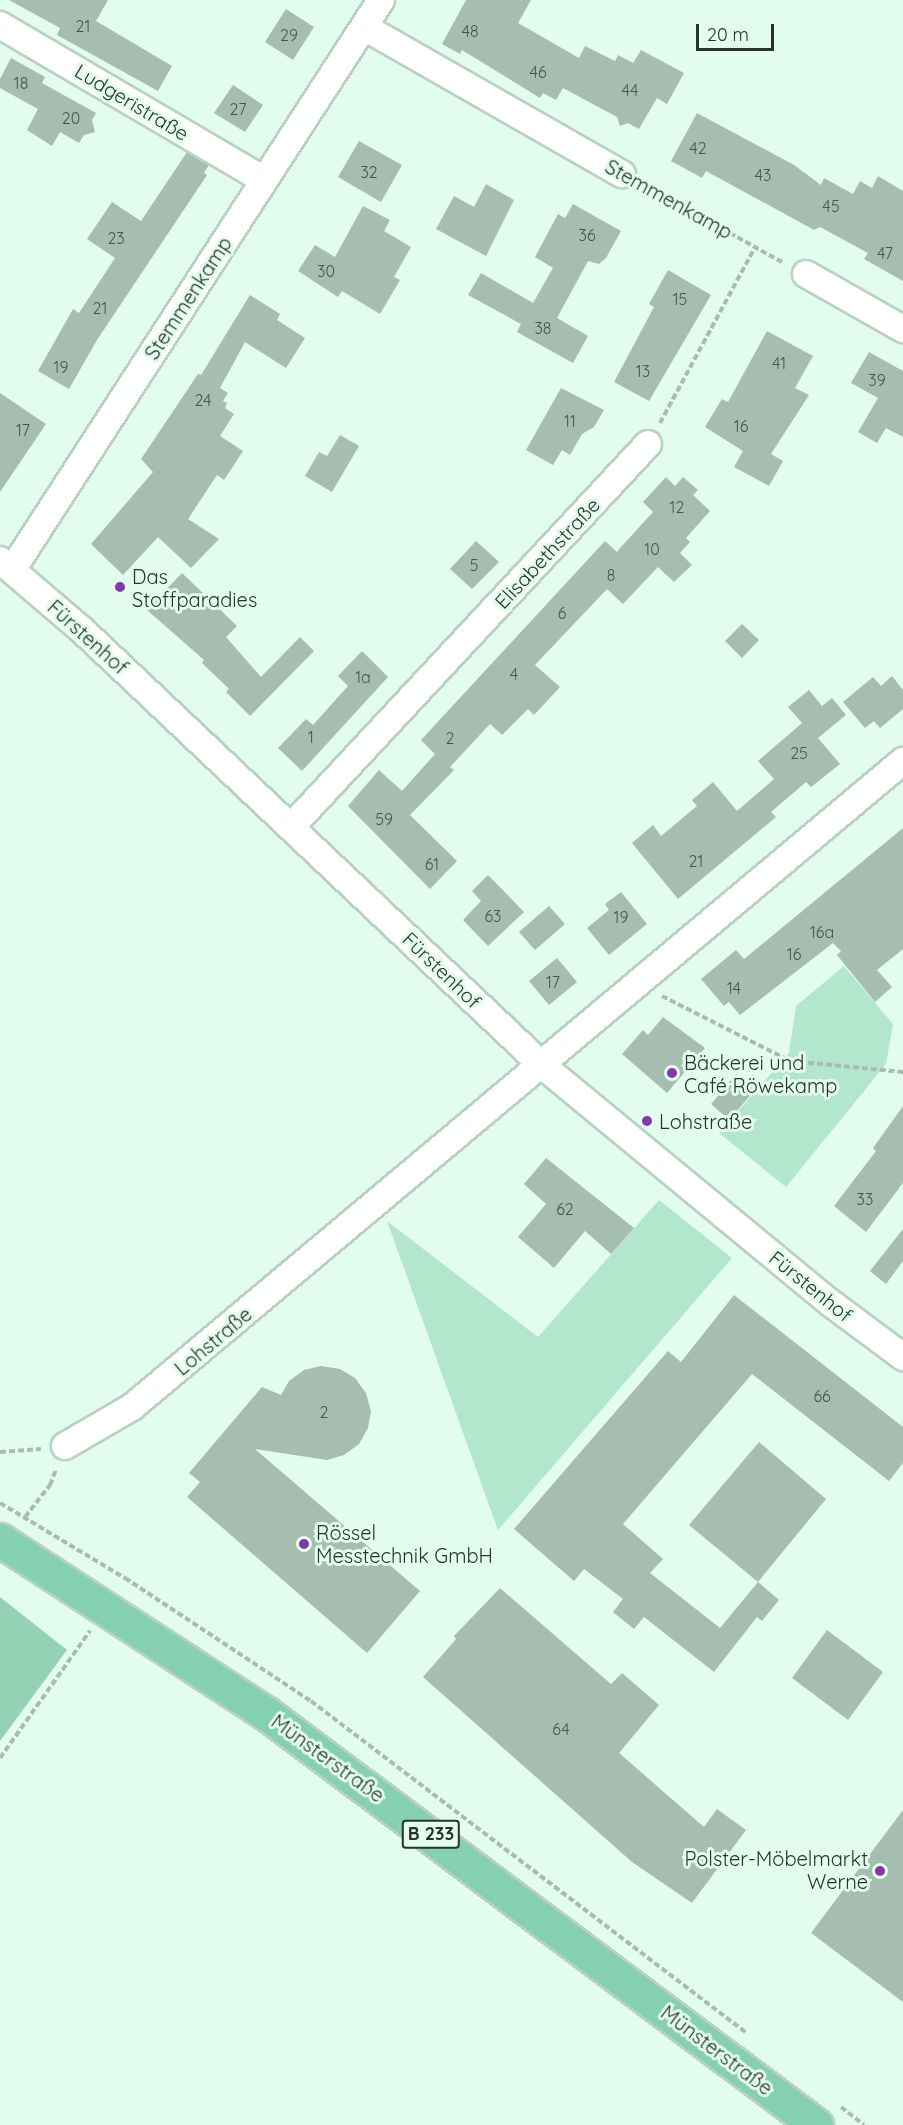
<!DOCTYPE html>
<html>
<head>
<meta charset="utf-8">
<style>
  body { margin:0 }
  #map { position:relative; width:903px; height:2125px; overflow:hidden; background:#e2fcee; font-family:Quicksand,sans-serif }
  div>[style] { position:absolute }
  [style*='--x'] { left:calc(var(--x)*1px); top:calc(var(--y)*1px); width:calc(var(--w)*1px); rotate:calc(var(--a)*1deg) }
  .green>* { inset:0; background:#b3e7cd }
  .forest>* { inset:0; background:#95d2b5 }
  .building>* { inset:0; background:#a5beb1 }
  .path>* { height:4px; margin-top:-2px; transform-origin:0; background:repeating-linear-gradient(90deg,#a8bdb1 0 6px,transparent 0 9px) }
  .roads { filter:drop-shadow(2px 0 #b8d1c4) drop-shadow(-2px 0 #b8d1c4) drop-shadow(0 2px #b8d1c4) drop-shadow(0 -2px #b8d1c4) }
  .minor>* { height:26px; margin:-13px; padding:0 13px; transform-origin:13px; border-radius:13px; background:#fff }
  .primary>* { height:33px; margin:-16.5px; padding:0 16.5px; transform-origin:16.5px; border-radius:16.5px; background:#85cfb2 }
  .dots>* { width:16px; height:16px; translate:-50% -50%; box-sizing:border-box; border:3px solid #e2fcee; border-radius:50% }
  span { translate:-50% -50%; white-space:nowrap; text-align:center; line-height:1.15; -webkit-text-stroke:6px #e2fcee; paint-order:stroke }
  .number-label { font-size:16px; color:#48554e }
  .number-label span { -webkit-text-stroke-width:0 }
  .shield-label span { padding:2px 4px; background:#e2fcee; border:2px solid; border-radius:4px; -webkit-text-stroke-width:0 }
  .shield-label { font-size:18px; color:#29322d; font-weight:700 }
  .street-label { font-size:20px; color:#29322d }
  .poi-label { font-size:20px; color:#29322d }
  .left { translate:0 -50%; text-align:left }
  .right { translate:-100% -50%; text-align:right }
  .scale { position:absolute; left:696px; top:24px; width:78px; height:27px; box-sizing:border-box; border:3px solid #29322d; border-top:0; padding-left:8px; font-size:18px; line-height:21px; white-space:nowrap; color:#29322d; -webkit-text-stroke:4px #e2fcee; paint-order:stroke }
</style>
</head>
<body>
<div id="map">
  <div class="green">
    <div style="clip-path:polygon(844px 966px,893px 1024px,886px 1064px,786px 1187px,719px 1133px,789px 1053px,796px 1006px)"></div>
    <div style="clip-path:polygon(659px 1200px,732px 1258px,498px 1530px,387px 1221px,538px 1337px)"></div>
  </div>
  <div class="forest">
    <div style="clip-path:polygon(0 1597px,67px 1650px,0 1741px)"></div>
  </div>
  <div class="building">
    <div style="clip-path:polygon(9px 0,108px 0,96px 21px,172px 66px,158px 91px,57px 35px,60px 28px)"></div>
    <div style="clip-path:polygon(466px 0,531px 0,518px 23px,579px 58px,585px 46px,615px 61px,618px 55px,633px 63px,641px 50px,684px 73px,667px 104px,657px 98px,639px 129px,628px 123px,620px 126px,617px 117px,563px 88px,556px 100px,543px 93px,540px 98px,462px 50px,460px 54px,442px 44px)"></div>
    <div style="clip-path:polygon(286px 9px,314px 27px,293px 60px,265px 42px)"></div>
    <div style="clip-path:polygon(11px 58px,45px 77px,42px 83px,96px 113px,92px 120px,95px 132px,84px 135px,79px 143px,60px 132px,52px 146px,27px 130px,38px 109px,0 88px,0 79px)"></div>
    <div style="clip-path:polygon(233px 85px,263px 105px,245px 132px,214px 113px)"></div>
    <div style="clip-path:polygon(697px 113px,794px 165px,821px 185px,824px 178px,853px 194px,860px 181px,872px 188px,878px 176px,903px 191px,903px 281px,864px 259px,868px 253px,820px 227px,814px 230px,706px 171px,702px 178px,671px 161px)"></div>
    <div style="clip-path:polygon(359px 141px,402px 165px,381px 202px,338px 177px)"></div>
    <div style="clip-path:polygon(187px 152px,209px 165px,204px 173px,207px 175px,97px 340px,69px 389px,38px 371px,73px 309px,79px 313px,115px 258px,87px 239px,112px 202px,141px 221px)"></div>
    <div style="clip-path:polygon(486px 184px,514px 200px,486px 256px,436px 229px,454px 196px,474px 207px)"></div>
    <div style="clip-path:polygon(573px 204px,621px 231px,606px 258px,599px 264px,588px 261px,557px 318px,588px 336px,573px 363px,517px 332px,521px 324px,468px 295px,481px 273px,533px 303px,553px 268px,535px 257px,558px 214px,565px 218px)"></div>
    <div style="clip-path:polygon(363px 206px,390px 220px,384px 231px,411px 247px,394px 277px,400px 280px,380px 314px,342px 291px,338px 297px,298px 271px,315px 245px,335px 257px)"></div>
    <div style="clip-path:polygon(668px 270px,711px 295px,649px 401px,614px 382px,654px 307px,649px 304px)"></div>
    <div style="clip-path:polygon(250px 295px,280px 314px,277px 320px,305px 338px,286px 368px,245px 342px,220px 388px,228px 393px,223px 401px,227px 403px,225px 408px,234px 414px,220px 436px,243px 451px,224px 480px,217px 475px,188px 519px,219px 539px,191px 568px,158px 537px,123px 575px,91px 544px,153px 472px,141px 459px,198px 374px,201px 375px)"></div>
    <div style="clip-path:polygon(767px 331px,813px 356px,795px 388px,809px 395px,771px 454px,783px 461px,769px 486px,734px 467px,743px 451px,705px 427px,722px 399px,728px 402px)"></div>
    <div style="clip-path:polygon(869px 352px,903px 371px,903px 437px,886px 428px,877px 443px,858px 432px,878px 398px,851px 383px)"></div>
    <div style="clip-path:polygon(561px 388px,604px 410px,594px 427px,582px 434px,570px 455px,562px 450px,553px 465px,526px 450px)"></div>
    <div style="clip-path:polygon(0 393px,46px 424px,0 492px)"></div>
    <div style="clip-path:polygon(340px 435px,359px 446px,332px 492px,305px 476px,319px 452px,327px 456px)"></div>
    <div style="clip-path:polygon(666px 477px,675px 486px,683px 477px,698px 490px,693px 495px,710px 511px,686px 538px,690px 542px,680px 553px,692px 565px,674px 582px,658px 567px,623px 604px,607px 589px,535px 665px,560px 687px,534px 715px,528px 709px,502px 735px,490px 724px,450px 767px,454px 770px,410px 815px,457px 861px,430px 889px,348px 806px,379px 770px,402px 791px,435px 754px,421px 740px,605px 541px,617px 552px,621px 547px,653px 512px,643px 502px)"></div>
    <div style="clip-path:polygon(476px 541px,499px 562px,472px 589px,450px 569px)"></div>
    <div style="clip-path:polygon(182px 573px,237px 626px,226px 637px,261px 677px,300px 637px,314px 651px,250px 716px,226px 692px,229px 689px,202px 663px,204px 660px,147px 610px)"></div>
    <div style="clip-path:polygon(742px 624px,759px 640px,742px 658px,725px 641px)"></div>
    <div style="clip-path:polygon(362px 651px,388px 677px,302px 771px,278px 748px,306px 719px,313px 725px,348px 686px,338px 676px)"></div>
    <div style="clip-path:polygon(892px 676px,903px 690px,903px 709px,880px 728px,874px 721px,865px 728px,843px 702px,873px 677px,881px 686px)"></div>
    <div style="clip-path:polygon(809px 690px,822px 706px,832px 698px,846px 715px,818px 738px,840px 764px,811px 787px,806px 782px,771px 812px,776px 817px,678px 899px,632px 843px,653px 825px,661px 836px,697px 806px,692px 800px,713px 782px,737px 811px,774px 779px,758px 761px,802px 723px,788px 707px)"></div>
    <div style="clip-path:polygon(903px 828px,903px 949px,877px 970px,892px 987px,875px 1002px,837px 955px,841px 951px,833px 943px,740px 1015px,729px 1002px,724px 1006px,701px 979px,736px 950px,744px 959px)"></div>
    <div style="clip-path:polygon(488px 875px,524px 912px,488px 946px,463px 920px,481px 901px,472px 891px)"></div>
    <div style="clip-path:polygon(621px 892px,647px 924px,609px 955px,587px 928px,609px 910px,605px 904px)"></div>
    <div style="clip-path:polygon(549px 906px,565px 924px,535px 950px,519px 932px)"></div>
    <div style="clip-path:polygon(557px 958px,577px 982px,549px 1005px,529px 981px)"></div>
    <div style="clip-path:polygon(663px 1017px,705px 1048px,667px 1093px,622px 1054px,643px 1030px,648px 1035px)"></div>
    <div style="clip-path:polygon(736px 1074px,755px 1090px,729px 1120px,711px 1104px)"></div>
    <div style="clip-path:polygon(903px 1106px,903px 1183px,866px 1232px,834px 1206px,876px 1151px,873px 1148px)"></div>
    <div style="clip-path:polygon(546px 1158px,634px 1228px,611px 1254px,585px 1231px,554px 1268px,518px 1237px,546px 1204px,524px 1184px)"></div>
    <div style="clip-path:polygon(903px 1229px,903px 1261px,886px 1284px,870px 1271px)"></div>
    <div style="clip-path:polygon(734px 1295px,903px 1427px,903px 1463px,889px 1481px,752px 1374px,623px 1524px,663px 1559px,650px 1573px,720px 1628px,758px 1582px,779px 1600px,762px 1621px,757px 1617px,714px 1672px,644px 1617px,634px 1629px,613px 1612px,623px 1599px,584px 1569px,574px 1581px,514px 1529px,668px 1351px,681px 1362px)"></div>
    <div style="clip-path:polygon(321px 1366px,340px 1369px,355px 1378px,366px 1393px,371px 1411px,368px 1428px,359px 1444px,344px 1455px,327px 1460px,255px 1449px,420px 1591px,367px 1653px,187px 1497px,200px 1482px,189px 1473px,262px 1387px,281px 1395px,289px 1381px,304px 1370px)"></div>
    <div style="clip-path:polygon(759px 1442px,826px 1499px,758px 1582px,689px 1525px)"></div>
    <div style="clip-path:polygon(500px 1588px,611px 1684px,622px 1673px,659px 1705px,619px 1753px,704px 1827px,717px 1809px,746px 1830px,692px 1903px,632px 1862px,423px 1677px,456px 1639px,454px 1636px)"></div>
    <div style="clip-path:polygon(827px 1630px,883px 1672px,848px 1720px,792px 1678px)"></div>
    <div style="clip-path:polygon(903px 1810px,903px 2002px,811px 1933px)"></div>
  </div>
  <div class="path">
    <div style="--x:643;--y:185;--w:161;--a:29"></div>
    <div style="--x:660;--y:423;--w:200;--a:-61.6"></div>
    <div style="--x:662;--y:996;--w:144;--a:26.9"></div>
    <div style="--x:790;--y:1061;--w:114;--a:5.6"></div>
    <div style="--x:0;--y:1452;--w:41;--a:-4.2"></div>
    <div style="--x:0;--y:1503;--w:146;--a:31"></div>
    <div style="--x:125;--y:1578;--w:223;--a:33.5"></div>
    <div style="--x:311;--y:1701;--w:549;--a:37.31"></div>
    <div style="--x:25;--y:1517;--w:41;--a:-52"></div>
    <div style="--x:50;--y:1485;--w:17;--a:-69"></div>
    <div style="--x:0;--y:1758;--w:156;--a:-54.7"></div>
    <div style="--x:841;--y:2107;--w:29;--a:38"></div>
  </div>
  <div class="roads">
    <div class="minor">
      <div style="--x:0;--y:25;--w:306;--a:30.4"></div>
      <div style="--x:364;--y:27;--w:297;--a:29.7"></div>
      <div style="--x:806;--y:274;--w:112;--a:29.6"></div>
      <div style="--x:0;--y:560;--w:108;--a:40.5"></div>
      <div style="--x:82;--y:630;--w:635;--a:43.4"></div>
      <div style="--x:543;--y:1066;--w:374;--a:39.5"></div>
      <div style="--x:832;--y:1304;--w:89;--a:36.7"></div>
      <div style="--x:12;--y:570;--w:679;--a:-57.08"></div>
      <div style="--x:292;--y:826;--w:522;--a:-47.02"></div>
      <div style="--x:65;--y:1446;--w:78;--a:-30.2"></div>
      <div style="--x:132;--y:1407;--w:1006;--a:-39.96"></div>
    </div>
    <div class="primary">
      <div style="--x:0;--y:1540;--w:319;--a:33.1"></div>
      <div style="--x:267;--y:1714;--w:686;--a:36.82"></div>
    </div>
  </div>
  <div class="dots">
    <div style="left:120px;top:587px;background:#8538a9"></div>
    <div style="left:672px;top:1073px;background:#8538a9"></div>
    <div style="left:647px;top:1121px;background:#8538a9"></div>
    <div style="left:304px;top:1544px;background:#8538a9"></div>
    <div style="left:880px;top:1871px;background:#8538a9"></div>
  </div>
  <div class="number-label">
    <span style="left:83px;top:26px">21</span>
    <span style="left:470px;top:31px">48</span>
    <span style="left:289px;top:35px">29</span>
    <span style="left:538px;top:72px">46</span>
    <span style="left:21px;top:83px">18</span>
    <span style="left:630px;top:90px">44</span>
    <span style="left:238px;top:109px">27</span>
    <span style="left:71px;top:118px">20</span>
    <span style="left:698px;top:148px">42</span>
    <span style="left:369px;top:172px">32</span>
    <span style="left:763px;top:175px">43</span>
    <span style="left:831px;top:206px">45</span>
    <span style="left:587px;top:235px">36</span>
    <span style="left:116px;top:238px">23</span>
    <span style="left:885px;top:253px">47</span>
    <span style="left:326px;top:271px">30</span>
    <span style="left:680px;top:299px">15</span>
    <span style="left:100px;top:308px">21</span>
    <span style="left:543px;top:328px">38</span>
    <span style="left:779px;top:363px">41</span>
    <span style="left:61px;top:367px">19</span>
    <span style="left:643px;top:371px">13</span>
    <span style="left:877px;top:380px">39</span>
    <span style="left:203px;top:400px">24</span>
    <span style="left:570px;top:421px">11</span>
    <span style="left:741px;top:426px">16</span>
    <span style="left:23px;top:430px">17</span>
    <span style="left:677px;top:507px">12</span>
    <span style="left:652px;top:549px">10</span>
    <span style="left:474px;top:565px">5</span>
    <span style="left:611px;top:575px">8</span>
    <span style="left:562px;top:613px">6</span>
    <span style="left:514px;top:674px">4</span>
    <span style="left:363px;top:677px">1a</span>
    <span style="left:311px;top:737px">1</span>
    <span style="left:450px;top:738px">2</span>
    <span style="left:799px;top:753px">25</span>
    <span style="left:384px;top:819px">59</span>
    <span style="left:696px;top:861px">21</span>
    <span style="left:432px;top:864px">61</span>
    <span style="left:493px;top:916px">63</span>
    <span style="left:621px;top:917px">19</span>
    <span style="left:822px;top:932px">16a</span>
    <span style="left:794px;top:954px">16</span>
    <span style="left:553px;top:982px">17</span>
    <span style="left:734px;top:988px">14</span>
    <span style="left:865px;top:1199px">33</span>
    <span style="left:565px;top:1209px">62</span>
    <span style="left:822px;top:1396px">66</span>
    <span style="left:324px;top:1412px">2</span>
    <span style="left:561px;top:1729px">64</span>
  </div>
  <div class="shield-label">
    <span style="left:431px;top:1834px">B 233</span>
  </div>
  <div class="street-label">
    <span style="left:132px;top:102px;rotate:31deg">Ludgeristraße</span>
    <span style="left:669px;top:199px;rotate:29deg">Stemmenkamp</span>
    <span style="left:188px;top:298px;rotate:-57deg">Stemmenkamp</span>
    <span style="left:547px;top:553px;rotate:-47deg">Elisabethstraße</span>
    <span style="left:88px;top:637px;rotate:42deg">Fürstenhof</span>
    <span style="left:442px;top:970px;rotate:44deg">Fürstenhof</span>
    <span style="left:811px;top:1286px;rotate:39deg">Fürstenhof</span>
    <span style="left:213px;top:1341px;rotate:-40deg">Lohstraße</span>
    <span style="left:328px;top:1758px;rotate:36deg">Münsterstraße</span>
    <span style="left:717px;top:2050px;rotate:37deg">Münsterstraße</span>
  </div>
  <div class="poi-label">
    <span class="left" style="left:132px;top:588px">Das<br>Stoffparadies</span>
    <span class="left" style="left:684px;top:1074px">Bäckerei und<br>Café Röwekamp</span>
    <span class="left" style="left:659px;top:1121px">Lohstraße</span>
    <span class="left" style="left:316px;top:1544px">Rössel<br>Messtechnik GmbH</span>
    <span class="right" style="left:868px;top:1870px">Polster-Möbelmarkt<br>Werne</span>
  </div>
  <div class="scale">20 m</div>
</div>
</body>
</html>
